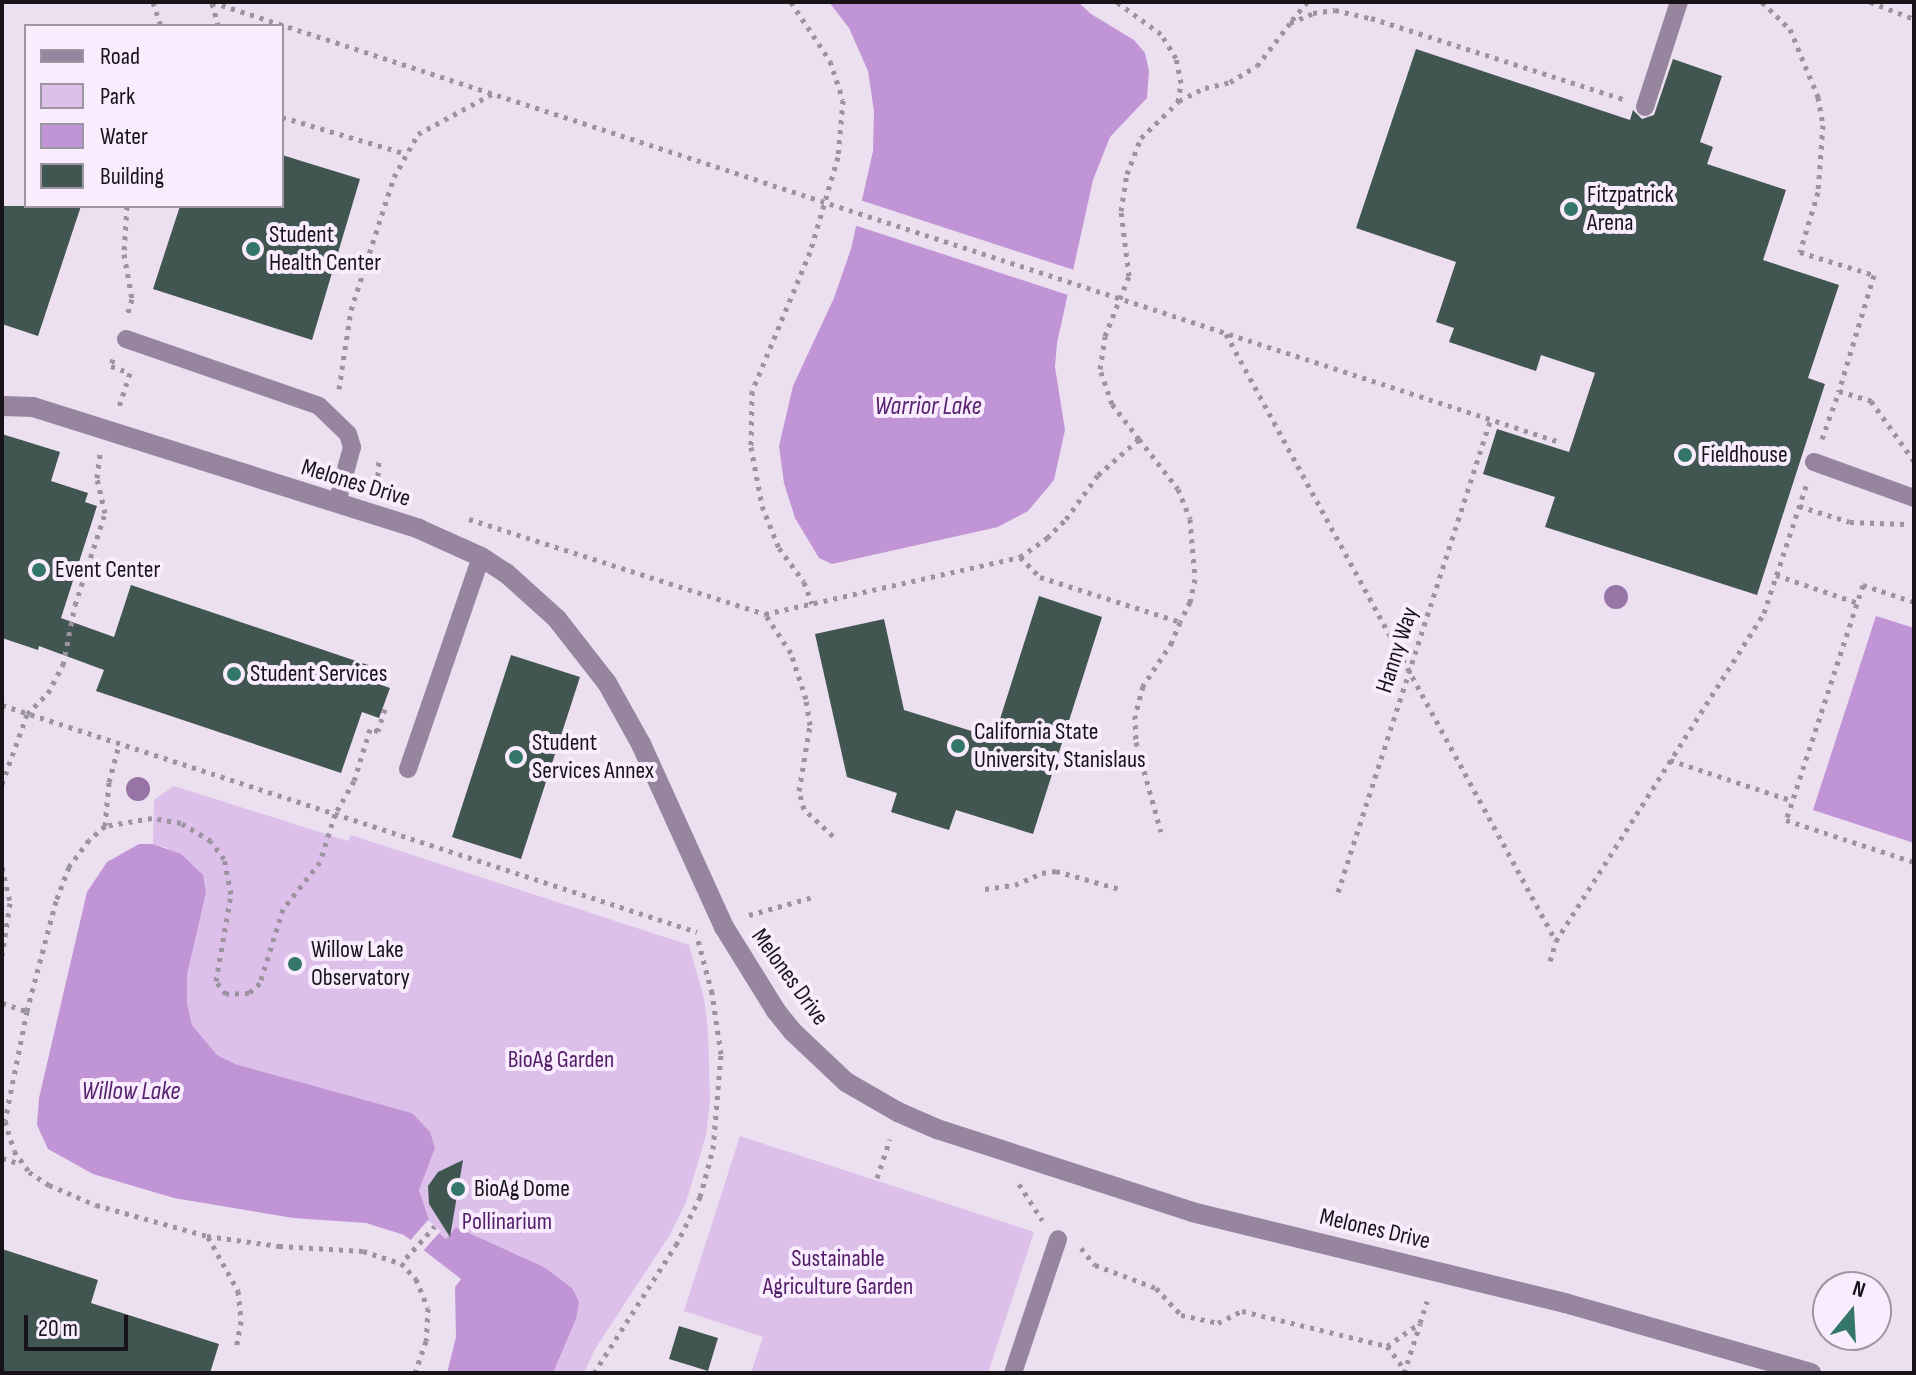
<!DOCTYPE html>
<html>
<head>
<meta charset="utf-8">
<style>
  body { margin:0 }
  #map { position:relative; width:1916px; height:1375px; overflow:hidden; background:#ebdff0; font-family:"Sofia Sans Condensed",sans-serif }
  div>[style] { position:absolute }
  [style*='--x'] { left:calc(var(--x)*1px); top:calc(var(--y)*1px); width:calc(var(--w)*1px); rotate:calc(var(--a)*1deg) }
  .green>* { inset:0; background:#dcc0ea }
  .water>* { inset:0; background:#c195d5 }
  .pier>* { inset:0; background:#ebdff0 }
  .building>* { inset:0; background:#425651 }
  .path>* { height:5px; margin-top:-2.5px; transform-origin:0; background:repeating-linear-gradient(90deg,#9c93a0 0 4px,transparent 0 10px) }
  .lane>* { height:18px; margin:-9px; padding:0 9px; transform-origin:9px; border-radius:9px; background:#97849f }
  .street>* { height:20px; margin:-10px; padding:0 10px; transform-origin:10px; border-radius:10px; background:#97849f }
  .trees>* { width:24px; height:24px; margin:-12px; border-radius:50%; background:#9774a5 }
  .dots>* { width:22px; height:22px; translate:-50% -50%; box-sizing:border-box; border:4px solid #f8ecfe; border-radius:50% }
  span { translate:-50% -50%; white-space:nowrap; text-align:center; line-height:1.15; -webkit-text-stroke:8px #f8ecfe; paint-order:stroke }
  .poi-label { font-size:24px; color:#171319 }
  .left { translate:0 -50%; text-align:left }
  .street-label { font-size:24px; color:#171319 }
  .park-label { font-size:24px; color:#521c67 }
  .water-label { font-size:26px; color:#58236e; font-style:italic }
  .frame { position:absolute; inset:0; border:4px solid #171319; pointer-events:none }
  .legend { position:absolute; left:24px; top:24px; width:260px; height:184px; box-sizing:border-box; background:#f8ecfe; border:2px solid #9e95a2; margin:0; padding:10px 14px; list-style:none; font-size:24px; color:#171319 }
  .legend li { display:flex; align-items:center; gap:16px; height:40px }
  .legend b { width:40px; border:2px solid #9e95a2 }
  .north { position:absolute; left:1812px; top:1271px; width:80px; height:80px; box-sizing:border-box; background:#f8ecfe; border:2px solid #9e95a2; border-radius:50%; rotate:18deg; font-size:22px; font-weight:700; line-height:32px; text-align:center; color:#171319 }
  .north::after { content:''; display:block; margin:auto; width:28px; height:36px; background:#34776a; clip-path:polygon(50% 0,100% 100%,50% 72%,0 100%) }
  .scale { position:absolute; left:24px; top:1315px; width:104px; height:36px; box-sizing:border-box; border:4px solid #171319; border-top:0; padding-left:10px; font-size:24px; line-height:28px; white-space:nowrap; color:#171319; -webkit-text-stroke:6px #f8ecfe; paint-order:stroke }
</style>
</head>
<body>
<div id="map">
  <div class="green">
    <div style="clip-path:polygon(174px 786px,348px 841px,351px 835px,689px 945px,704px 998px,708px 1031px,710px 1100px,706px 1136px,686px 1202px,669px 1236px,595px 1349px,584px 1373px,553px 1373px,576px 1319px,572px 1288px,544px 1267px,456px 1227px,446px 1239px,431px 1226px,419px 1190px,435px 1147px,412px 1113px,235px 1064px,217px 1055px,192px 1025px,187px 1004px,187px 975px,196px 935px,168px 848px,153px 844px,154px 800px)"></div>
    <div style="clip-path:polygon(740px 1136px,1034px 1232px,988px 1373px,751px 1373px,763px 1337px,684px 1311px)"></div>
  </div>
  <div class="water">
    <div style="clip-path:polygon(829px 2px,1078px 2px,1091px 14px,1134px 40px,1145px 53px,1149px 71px,1147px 98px,1110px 137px,1093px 180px,1057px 343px,1055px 367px,1065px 430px,1054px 480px,1028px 511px,998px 527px,832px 564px,819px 558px,795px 518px,784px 483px,779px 446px,793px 386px,834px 298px,851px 249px,873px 151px,874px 111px,868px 71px,849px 28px)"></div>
    <div style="clip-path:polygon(1876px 616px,1914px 628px,1914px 843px,1813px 810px)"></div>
    <div style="clip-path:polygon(139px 844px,153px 844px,181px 854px,203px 875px,206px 892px,187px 975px,187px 1004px,192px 1025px,217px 1055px,235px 1064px,412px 1113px,430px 1132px,435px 1148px,419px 1190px,431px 1226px,446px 1239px,456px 1227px,544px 1267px,572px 1288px,579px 1302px,576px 1319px,553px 1373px,447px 1373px,456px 1337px,455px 1287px,461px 1279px,404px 1235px,366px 1223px,293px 1218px,174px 1198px,93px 1174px,48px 1149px,37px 1125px,39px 1098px,87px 892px,107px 862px)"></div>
  </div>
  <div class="pier">
    <div style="clip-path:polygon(860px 200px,1077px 271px,1071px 296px,854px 225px)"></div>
    <div style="clip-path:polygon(428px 1220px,441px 1231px,421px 1253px,408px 1243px)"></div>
  </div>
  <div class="building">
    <div style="clip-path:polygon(1416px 49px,1630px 120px,1633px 110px,1642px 119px,1654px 115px,1673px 59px,1722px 76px,1700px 142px,1713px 147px,1707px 164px,1786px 190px,1763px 260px,1839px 285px,1808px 378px,1825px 384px,1757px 595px,1545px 527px,1555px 497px,1483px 474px,1497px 429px,1569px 452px,1595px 373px,1541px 355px,1536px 371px,1449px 342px,1454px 328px,1436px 322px,1456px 262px,1356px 228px)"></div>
    <div style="clip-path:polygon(282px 155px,360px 179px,312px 340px,153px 289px,180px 206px,282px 206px)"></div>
    <div style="clip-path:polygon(2px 206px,81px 206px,38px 336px,2px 324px)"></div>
    <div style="clip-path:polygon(2px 434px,60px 452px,51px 481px,88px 493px,85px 502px,97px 506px,61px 618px,114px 637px,131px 585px,368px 665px,364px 679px,390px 688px,379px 718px,362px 712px,341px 773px,96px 691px,104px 670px,39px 646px,38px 650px,2px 638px)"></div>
    <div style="clip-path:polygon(1039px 596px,1102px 617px,1033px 834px,956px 810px,949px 830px,891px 812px,897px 793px,847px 777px,815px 634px,884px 619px,904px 710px,994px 738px)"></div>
    <div style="clip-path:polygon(511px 655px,580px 677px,521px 859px,452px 837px)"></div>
    <div style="clip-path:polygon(463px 1160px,450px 1237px,429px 1204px,428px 1186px,438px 1172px)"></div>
    <div style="clip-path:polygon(2px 1249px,98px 1280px,91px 1303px,219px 1344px,210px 1373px,2px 1373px)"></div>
    <div style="clip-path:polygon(679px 1326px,718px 1338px,708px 1371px,669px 1359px)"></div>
  </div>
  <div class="path">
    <div style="--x:153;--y:2;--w:25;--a:72"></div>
    <div style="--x:212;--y:2;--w:1418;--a:18.08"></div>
    <div style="--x:791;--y:2;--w:71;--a:56.5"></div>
    <div style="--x:830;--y:61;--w:41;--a:71.6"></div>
    <div style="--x:843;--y:100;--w:57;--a:95"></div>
    <div style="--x:838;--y:157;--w:99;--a:106.4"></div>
    <div style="--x:810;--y:252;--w:151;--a:112.6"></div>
    <div style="--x:752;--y:391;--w:56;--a:91"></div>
    <div style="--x:751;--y:447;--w:60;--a:79.4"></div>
    <div style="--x:762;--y:506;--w:45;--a:68"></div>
    <div style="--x:779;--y:548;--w:42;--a:53.7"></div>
    <div style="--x:804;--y:582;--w:23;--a:70"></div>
    <div style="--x:1762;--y:2;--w:39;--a:44"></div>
    <div style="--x:1790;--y:29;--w:74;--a:67.6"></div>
    <div style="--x:1818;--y:97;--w:28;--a:80"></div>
    <div style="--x:1823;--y:125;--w:67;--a:94.3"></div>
    <div style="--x:1818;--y:192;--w:63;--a:106.7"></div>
    <div style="--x:1800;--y:252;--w:77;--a:17.3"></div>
    <div style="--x:1874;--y:275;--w:121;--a:106.8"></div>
    <div style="--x:1839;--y:391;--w:34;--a:17"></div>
    <div style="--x:1871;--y:401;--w:74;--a:54.4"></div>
    <div style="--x:1870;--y:2;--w:47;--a:21.1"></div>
    <div style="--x:212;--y:3;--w:24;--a:75"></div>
    <div style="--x:1292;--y:20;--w:23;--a:-50"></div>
    <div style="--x:1179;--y:101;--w:29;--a:-27"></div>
    <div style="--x:1205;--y:88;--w:26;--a:-13"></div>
    <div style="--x:1230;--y:82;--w:31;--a:-31"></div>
    <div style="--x:1257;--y:66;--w:54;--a:-52.5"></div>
    <div style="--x:1290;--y:23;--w:25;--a:-23"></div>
    <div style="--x:1313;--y:13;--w:22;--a:-8"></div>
    <div style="--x:1335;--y:10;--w:37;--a:13"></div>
    <div style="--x:1371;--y:18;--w:265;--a:17.8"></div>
    <div style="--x:282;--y:117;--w:130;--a:16.5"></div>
    <div style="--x:127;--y:206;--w:48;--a:93.6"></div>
    <div style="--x:124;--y:254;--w:46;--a:79.9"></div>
    <div style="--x:132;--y:299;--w:17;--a:107"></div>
    <div style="--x:1226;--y:334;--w:691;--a:61.47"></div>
    <div style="--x:113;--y:359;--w:7;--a:106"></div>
    <div style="--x:111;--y:366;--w:20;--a:20"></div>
    <div style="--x:130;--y:373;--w:35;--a:108"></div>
    <div style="--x:339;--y:389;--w:80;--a:-81.4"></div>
    <div style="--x:351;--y:310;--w:140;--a:-72.1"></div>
    <div style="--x:394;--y:177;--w:49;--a:-60.8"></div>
    <div style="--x:418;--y:134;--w:84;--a:-28.4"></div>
    <div style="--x:1139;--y:439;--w:63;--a:52"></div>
    <div style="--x:1178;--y:489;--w:32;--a:68"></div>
    <div style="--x:1190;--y:519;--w:60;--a:85.2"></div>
    <div style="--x:1195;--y:579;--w:24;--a:102"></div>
    <div style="--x:1190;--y:602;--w:22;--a:117"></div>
    <div style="--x:1822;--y:439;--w:51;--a:-70.5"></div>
    <div style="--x:378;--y:476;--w:19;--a:-87"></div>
    <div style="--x:1799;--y:506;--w:53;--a:17.4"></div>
    <div style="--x:1850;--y:522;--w:54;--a:2.1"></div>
    <div style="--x:469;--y:519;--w:311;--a:17.8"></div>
    <div style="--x:1020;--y:557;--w:33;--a:-35"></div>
    <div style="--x:1047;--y:538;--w:27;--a:-45"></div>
    <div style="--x:1066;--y:519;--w:54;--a:-54"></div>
    <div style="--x:1098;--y:475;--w:55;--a:-41.3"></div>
    <div style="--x:1139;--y:439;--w:44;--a:-127.6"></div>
    <div style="--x:1112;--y:404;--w:37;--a:-109"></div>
    <div style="--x:1100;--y:369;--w:33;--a:-81"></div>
    <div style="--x:1105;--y:336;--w:65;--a:-68.2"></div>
    <div style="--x:1129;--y:276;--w:65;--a:-97"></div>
    <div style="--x:1121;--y:211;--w:37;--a:-81"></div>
    <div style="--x:1127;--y:174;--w:39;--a:-69"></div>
    <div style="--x:1141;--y:138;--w:52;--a:-44.2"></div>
    <div style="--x:1178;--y:102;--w:19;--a:-81"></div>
    <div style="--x:1181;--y:83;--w:25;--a:-101"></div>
    <div style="--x:1176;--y:58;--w:28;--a:-122"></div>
    <div style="--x:1161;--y:34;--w:54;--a:-144"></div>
    <div style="--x:1776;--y:575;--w:87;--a:18.9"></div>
    <div style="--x:1914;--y:602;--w:54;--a:-161.6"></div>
    <div style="--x:1863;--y:585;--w:247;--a:108.1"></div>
    <div style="--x:1786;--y:820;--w:135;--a:18.2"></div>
    <div style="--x:2;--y:705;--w:731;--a:18.09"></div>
    <div style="--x:385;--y:709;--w:23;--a:108"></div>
    <div style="--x:378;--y:731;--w:8;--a:-166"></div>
    <div style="--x:370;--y:729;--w:54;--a:107.1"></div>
    <div style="--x:354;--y:781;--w:38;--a:120"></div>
    <div style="--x:335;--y:814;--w:50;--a:107.4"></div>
    <div style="--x:320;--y:862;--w:60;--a:128.2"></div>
    <div style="--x:283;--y:909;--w:77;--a:107.3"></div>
    <div style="--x:260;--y:983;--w:15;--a:138"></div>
    <div style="--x:249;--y:993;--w:23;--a:178"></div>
    <div style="--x:226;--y:994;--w:16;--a:-128"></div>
    <div style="--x:216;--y:981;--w:88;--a:-80.2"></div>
    <div style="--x:231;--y:894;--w:36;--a:-101"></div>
    <div style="--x:224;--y:859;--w:22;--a:-126"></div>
    <div style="--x:211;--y:841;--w:35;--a:-149"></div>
    <div style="--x:181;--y:823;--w:29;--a:-170"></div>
    <div style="--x:152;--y:818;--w:48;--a:170.3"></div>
    <div style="--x:105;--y:826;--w:21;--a:139"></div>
    <div style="--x:89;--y:840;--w:34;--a:127"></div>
    <div style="--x:69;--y:867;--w:36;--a:111"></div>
    <div style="--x:56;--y:901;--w:114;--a:104.8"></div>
    <div style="--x:27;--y:1011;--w:112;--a:101.3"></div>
    <div style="--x:5;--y:1121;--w:31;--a:73"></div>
    <div style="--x:14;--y:1151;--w:26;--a:54"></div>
    <div style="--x:29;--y:1172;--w:24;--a:33"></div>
    <div style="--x:49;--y:1185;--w:51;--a:23.1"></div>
    <div style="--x:96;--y:1205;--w:115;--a:15.6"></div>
    <div style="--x:207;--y:1236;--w:73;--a:7.9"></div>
    <div style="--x:279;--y:1246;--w:84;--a:3.4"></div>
    <div style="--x:363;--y:1251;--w:40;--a:18"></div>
    <div style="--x:401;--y:1263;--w:22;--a:47"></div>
    <div style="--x:416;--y:1279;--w:31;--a:68"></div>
    <div style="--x:428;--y:1308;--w:33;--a:93"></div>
    <div style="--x:426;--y:1341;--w:34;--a:109"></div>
    <div style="--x:1670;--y:760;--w:130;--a:18.4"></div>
    <div style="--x:2;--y:784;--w:74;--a:-70.3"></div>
    <div style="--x:27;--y:714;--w:30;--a:-45"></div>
    <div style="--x:48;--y:693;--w:32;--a:-62"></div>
    <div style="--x:63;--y:665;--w:61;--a:-78.7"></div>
    <div style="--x:75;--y:605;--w:97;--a:-71.9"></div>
    <div style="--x:105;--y:513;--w:36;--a:-103"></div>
    <div style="--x:97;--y:478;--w:25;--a:-83"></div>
    <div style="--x:105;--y:826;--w:44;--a:-84.8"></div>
    <div style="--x:109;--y:782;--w:39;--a:-75"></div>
    <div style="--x:833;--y:836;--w:40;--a:-137"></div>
    <div style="--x:804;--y:809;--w:19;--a:-106"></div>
    <div style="--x:799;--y:791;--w:67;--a:-80.5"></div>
    <div style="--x:810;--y:725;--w:26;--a:-99"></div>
    <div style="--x:806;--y:699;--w:48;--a:-108.1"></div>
    <div style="--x:791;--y:653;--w:47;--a:-123.7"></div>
    <div style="--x:765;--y:614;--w:261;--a:-12.6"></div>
    <div style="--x:1020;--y:557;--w:28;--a:45"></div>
    <div style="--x:1040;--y:577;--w:147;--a:17.8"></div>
    <div style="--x:1180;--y:622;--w:22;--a:112"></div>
    <div style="--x:1172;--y:642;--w:53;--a:123.4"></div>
    <div style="--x:1143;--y:686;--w:30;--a:105"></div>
    <div style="--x:1135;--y:715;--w:27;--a:88"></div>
    <div style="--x:1136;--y:742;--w:93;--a:74.5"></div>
    <div style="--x:2;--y:867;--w:37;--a:77"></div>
    <div style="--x:10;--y:903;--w:53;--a:98.7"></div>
    <div style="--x:985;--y:889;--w:30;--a:-8"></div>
    <div style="--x:1015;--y:885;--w:30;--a:-24"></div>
    <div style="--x:1042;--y:873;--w:14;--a:-8"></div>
    <div style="--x:1056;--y:871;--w:66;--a:15.7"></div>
    <div style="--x:1338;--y:892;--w:497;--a:-72.1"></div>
    <div style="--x:749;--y:915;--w:66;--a:-15.7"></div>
    <div style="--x:1550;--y:961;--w:21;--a:-73"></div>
    <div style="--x:1556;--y:941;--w:388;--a:-57.6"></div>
    <div style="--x:1764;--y:613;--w:134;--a:-71.7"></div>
    <div style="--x:2;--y:1003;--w:26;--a:18"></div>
    <div style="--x:2;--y:1158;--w:19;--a:18"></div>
    <div style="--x:877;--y:1178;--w:41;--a:-71.6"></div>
    <div style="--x:1019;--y:1184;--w:43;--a:57.4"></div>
    <div style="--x:208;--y:1237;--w:62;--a:60.9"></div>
    <div style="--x:238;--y:1291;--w:30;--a:84"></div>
    <div style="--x:241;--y:1321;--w:29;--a:100"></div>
    <div style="--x:1081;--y:1248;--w:22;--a:51"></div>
    <div style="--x:1095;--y:1265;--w:65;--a:20.7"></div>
    <div style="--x:1156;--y:1288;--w:37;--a:47"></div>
    <div style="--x:1181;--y:1315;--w:38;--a:12"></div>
    <div style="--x:1218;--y:1323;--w:27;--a:-27"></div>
    <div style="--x:1242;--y:1311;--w:149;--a:13.6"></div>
    <div style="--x:1387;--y:1346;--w:40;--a:-34.9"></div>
    <div style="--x:1420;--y:1323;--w:23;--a:-72"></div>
    <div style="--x:406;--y:1258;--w:43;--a:-47.8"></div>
    <div style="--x:1387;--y:1346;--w:30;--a:53"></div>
    <div style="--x:594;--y:1373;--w:152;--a:-57.4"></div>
    <div style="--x:676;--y:1245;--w:54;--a:-63.4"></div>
    <div style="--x:700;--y:1197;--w:50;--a:-74.8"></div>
    <div style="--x:713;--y:1149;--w:95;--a:-85.2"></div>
    <div style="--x:721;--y:1054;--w:62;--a:-98.4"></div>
    <div style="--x:712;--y:993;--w:55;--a:-104.8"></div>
    <div style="--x:1404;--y:1373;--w:52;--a:-71.9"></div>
  </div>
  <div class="lane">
    <div style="--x:1645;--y:107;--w:110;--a:-72.1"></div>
    <div style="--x:126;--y:339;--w:204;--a:19.1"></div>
    <div style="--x:319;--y:406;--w:40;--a:44"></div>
    <div style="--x:348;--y:434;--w:14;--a:73"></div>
    <div style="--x:352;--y:447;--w:58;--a:105"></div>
    <div style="--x:1814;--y:462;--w:106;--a:19.8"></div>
    <div style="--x:408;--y:769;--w:224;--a:-71"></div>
    <div style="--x:1013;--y:1373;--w:141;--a:-71.4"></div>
  </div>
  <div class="street">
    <div style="--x:2;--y:406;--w:31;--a:2"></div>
    <div style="--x:33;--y:407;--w:405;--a:17.5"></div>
    <div style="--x:419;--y:529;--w:68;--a:24.3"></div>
    <div style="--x:481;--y:557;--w:30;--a:33"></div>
    <div style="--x:506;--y:573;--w:69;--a:42"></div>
    <div style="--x:557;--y:619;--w:81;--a:52"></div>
    <div style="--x:607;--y:683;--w:70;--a:60.9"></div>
    <div style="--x:641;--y:744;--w:201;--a:65.6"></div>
    <div style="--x:724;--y:927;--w:99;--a:58.2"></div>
    <div style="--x:776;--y:1011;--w:26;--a:51"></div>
    <div style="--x:792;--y:1031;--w:74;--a:43.4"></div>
    <div style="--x:846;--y:1082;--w:60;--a:30"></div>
    <div style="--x:898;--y:1112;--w:43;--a:23.6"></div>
    <div style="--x:937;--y:1129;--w:268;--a:18"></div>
    <div style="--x:1192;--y:1212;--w:384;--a:13.7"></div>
    <div style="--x:1565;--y:1303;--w:256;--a:15.9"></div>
  </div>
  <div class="trees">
    <div style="left:1616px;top:597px"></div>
    <div style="left:138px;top:789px"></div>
  </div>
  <div class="dots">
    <div style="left:1571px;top:209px;background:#34776a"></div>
    <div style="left:253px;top:249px;background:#34776a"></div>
    <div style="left:1685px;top:455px;background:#34776a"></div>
    <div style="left:39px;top:570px;background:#34776a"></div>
    <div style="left:234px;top:674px;background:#34776a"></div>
    <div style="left:958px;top:746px;background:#34776a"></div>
    <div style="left:516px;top:757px;background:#34776a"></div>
    <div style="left:295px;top:964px;background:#34776a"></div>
    <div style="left:458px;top:1189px;background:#34776a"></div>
  </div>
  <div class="poi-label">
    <span class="left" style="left:1587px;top:209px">Fitzpatrick<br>Arena</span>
    <span class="left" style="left:269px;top:249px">Student<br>Health Center</span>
    <span class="left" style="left:1701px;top:455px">Fieldhouse</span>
    <span class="left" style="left:55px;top:570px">Event Center</span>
    <span class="left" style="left:250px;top:674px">Student Services</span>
    <span class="left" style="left:974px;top:746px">California State<br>University, Stanislaus</span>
    <span class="left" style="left:532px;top:757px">Student<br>Services Annex</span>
    <span class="left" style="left:311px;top:964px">Willow Lake<br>Observatory</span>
    <span class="left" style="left:474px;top:1189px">BioAg Dome</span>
  </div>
  <div class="street-label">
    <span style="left:356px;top:483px;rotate:17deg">Melones Drive</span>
    <span style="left:1397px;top:650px;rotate:-72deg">Hanny Way</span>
    <span style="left:790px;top:977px;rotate:54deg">Melones Drive</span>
    <span style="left:1375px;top:1229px;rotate:13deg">Melones Drive</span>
  </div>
  <div class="park-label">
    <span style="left:561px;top:1060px">BioAg Garden</span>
    <span style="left:507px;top:1222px">Pollinarium</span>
    <span style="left:838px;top:1273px">Sustainable<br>Agriculture Garden</span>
  </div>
  <div class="water-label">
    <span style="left:928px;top:407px">Warrior Lake</span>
    <span style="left:131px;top:1092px">Willow Lake</span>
  </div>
  <div class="frame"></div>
  <ul class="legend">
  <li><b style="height:10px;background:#97849f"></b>Road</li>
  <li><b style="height:22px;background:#dcc0ea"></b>Park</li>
  <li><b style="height:22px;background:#c195d5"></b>Water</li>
  <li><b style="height:22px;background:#425651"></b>Building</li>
  </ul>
  <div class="north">N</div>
  <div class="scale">20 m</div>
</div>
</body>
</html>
